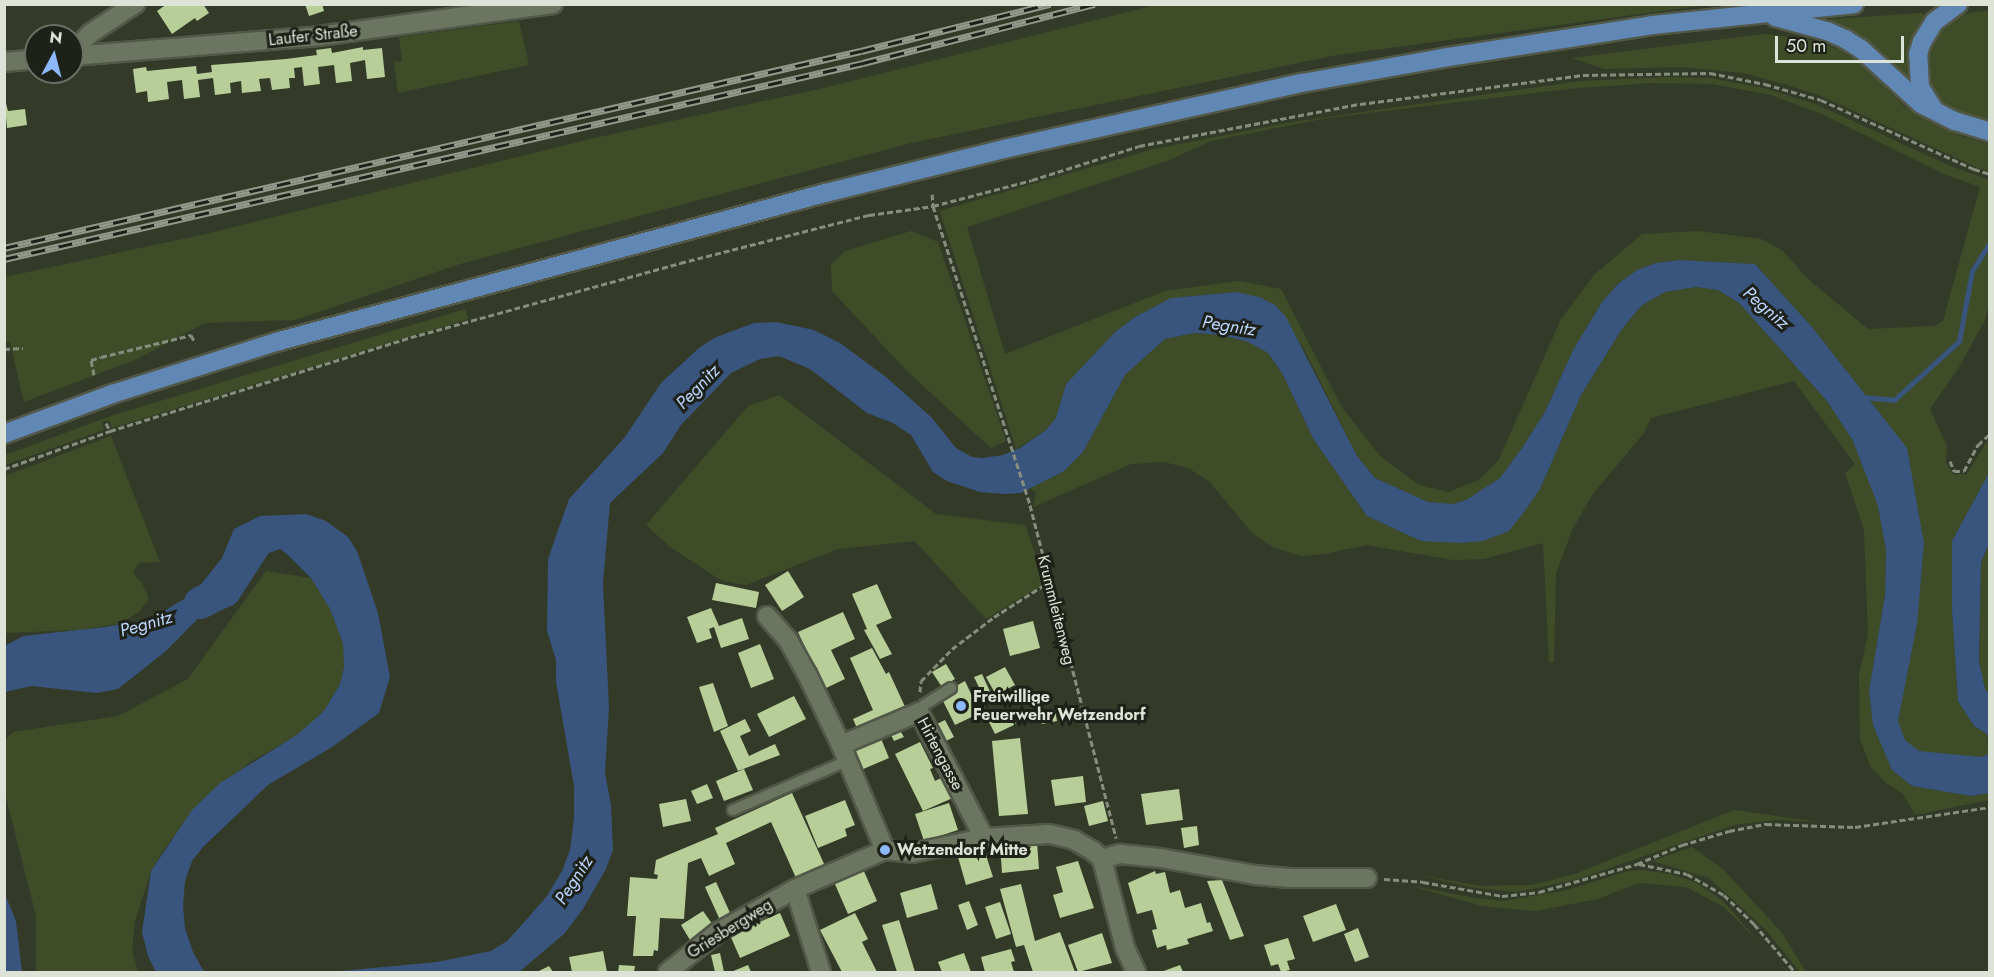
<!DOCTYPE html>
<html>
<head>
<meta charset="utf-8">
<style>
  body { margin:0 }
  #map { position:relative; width:1994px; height:977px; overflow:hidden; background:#333b28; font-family:Jost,sans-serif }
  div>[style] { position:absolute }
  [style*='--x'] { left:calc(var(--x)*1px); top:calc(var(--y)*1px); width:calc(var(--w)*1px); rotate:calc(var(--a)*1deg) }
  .green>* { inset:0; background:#3e4d28 }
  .water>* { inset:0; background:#39547d }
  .stream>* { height:5px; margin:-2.5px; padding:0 2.5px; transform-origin:2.5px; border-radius:2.5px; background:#39547d }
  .river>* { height:32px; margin:-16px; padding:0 16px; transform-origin:16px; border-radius:16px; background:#39547d }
  .building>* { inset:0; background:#b7ce99 }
  .path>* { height:3px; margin-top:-1.5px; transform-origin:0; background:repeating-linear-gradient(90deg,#868d7d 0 6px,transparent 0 9px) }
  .roads { filter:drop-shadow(2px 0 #525848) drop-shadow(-2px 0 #525848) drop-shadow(0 2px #525848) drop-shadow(0 -2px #525848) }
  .service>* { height:10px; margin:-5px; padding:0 5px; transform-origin:5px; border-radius:5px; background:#6b755f }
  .minor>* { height:18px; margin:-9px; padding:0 9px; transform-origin:9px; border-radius:9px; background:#6b755f }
  .primary>* { height:18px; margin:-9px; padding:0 9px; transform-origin:9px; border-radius:9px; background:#6188b5 }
  .rail>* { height:7px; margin-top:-3.5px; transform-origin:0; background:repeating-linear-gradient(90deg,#1d2118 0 14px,#92998a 0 28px); box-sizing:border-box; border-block:2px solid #92998a }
  .dots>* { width:16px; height:16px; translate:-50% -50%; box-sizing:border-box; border:3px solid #1d2118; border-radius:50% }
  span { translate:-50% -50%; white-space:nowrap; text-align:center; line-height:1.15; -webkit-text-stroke:6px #1d2118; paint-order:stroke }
  .street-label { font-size:16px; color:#dee3d7 }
  .poi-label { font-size:16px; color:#dee3d7; font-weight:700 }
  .left { translate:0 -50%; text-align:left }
  .water-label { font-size:18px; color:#bbd5fe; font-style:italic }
  .frame { position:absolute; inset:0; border:6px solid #dee3d7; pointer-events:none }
  .north { position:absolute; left:24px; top:24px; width:60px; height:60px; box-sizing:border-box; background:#1d2118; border:2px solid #6a6f64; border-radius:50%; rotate:7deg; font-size:16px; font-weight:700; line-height:24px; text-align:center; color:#dee3d7 }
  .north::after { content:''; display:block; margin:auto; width:21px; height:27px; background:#8db9fc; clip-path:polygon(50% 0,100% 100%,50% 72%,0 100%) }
  .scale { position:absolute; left:1775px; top:36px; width:129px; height:27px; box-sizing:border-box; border:3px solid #dee3d7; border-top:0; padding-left:8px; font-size:18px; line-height:21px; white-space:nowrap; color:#dee3d7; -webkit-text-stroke:4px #1d2118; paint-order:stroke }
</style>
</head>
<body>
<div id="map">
  <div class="green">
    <div style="clip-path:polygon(1156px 5px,1706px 5px,1337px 55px,911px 143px,460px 264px,295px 320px,205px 323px,137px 359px,24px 402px,10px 342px,5px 342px,5px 277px,210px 233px,590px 139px,824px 88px)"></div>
    <div style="clip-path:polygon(1989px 11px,1989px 122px,1947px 106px,1934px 92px,1927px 76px,1924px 54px,1932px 36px,1947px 21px,1972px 12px)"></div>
    <div style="clip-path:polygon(1922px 13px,1926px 18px,1913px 39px,1909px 54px,1910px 82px,1830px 23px,1831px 19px)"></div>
    <div style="clip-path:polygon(519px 21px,529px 65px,398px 93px,394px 62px,402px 61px,399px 37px)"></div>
    <div style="clip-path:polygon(1764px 34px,1808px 39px,1838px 49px,1863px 65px,1905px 107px,1926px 120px,1964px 137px,1989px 144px,1989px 171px,1978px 168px,1821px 96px,1784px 84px,1743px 73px,1680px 67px,1604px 69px,1572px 58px)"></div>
    <div style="clip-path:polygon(evenodd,1669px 77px,1709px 78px,1764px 88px,1818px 105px,1948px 165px,1989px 180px,1990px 299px,1985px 320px,1959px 367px,1930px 409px,1947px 446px,1946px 463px,1954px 475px,1967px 474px,1989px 438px,1989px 473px,1952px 541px,1952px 610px,1958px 701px,1974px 726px,1987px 734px,1989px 754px,1981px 757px,1919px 752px,1905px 740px,1897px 721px,1917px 624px,1856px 383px,1812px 327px,1755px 264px,1679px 260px,1656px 263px,1637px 270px,1619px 283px,1602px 302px,1573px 350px,1545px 412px,1522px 448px,1500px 478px,1466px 500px,1453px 504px,1428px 502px,1375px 478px,1357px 456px,1301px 343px,1237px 292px,1172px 298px,1135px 317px,1115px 332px,1066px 384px,1056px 418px,1046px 430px,1016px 449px,940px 212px,942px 210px,1154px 149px,1292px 122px,1581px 81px,1669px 77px,1650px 83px,1712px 84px,1771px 95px,1824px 115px,1946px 175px,1980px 187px,1943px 321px,1935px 326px,1868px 329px,1808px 279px,1783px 251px,1761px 239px,1698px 231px,1642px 234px,1594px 275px,1561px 319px,1498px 461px,1479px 480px,1448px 492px,1419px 485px,1380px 456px,1341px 406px,1281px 289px,1238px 281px,1165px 291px,1005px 354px,967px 227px,1167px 161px,1211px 141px,1327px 118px,1568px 89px,1650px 83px)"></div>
    <div style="clip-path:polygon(911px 231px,938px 242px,1006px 441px,991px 448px,907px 371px,832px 291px,831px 265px,845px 251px)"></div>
    <div style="clip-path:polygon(1696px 287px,1718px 290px,1739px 303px,1827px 401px,1853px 441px,1879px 506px,1886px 550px,1885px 595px,1869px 691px,1873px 725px,1892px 769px,1912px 786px,1971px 796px,1989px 793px,1989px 800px,1915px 815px,1903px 794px,1885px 782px,1870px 766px,1860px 739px,1859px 674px,1868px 635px,1864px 530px,1845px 473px,1855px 464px,1794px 381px,1651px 418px,1644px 433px,1592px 495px,1572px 530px,1556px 574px,1554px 662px,1549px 662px,1543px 543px,1484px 559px,1453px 560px,1366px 545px,1325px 554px,1302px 556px,1275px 548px,1253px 534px,1209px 481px,1188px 468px,1164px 462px,1131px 464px,1033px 507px,1036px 493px,1030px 488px,1064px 471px,1083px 452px,1125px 375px,1150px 352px,1165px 339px,1194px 333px,1222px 335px,1248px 342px,1268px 353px,1282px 373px,1314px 440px,1367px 516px,1421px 541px,1540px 489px,1581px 395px,1622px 329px,1641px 306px,1665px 292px)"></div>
    <div style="clip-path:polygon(465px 309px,468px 319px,112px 428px,109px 420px,102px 422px,104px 430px,5px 465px,5px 455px,114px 415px)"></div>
    <div style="clip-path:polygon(779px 395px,936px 514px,1025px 525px,1045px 583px,986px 619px,915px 541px,838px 549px,746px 585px,722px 581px,670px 547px,646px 525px,748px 406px)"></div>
    <div style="clip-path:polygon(111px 436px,160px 562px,139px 563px,133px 573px,142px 583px,149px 599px,139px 612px,119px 624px,78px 630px,5px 633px,5px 476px)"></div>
    <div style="clip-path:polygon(1989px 544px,1989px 694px,1985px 689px,1979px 661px,1981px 562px)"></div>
    <div style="clip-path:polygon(266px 571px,311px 578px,330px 609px,343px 643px,344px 667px,340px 684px,324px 711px,299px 734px,250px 762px,192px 811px,163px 851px,151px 871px,135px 921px,132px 949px,138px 972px,36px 972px,36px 916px,5px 793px,4px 741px,13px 732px,118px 716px,188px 679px)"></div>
    <div style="clip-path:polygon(1734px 810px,1818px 822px,1776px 820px,1734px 825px,1575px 880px,1517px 892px,1476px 888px,1413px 874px,1480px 886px,1532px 885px,1575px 874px)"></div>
    <div style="clip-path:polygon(1692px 847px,1723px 869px,1782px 933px,1806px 972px,1800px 972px,1765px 929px,1709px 878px,1652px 861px)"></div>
    <div style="clip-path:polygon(1642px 870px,1670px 874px,1695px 882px,1722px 900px,1761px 944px,1724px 907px,1686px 887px,1639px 883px,1598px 899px,1535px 911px,1482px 906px,1412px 886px,1475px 898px,1504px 901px,1567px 890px,1628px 871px)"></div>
  </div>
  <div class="water">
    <div style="clip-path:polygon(1679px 260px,1755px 264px,1812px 327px,1907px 448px,1924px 543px,1917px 624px,1898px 721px,1905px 740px,1919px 751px,1981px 757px,1989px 754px,1989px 793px,1971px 796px,1912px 786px,1892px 770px,1873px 725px,1869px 691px,1885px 595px,1886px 550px,1878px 506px,1853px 441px,1827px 401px,1739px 303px,1718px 290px,1696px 287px,1665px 292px,1641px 306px,1622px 329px,1581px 395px,1540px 489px,1524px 512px,1509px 531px,1483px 541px,1460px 543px,1421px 541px,1367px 516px,1314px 440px,1282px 373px,1268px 353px,1248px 342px,1222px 335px,1194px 333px,1165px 339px,1125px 375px,1083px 452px,1064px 471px,1021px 493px,1004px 494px,980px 492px,947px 481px,933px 472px,911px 435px,893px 423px,867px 413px,810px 369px,779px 356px,760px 359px,731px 373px,681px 425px,663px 453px,610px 503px,603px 583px,609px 707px,605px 773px,611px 805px,613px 850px,606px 869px,583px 909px,564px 934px,519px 972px,331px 972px,437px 962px,491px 951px,507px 941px,527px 919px,547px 896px,562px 871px,570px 850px,574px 818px,574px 786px,556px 682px,556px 660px,547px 631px,548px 559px,569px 499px,625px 437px,661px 383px,699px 348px,714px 338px,754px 323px,776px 322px,814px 330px,840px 343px,886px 377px,931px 417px,956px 448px,972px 457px,983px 458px,1003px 455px,1020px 448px,1046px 430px,1056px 418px,1066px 384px,1115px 332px,1135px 317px,1171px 298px,1237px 292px,1259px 297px,1275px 305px,1286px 317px,1357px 456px,1375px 478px,1428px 502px,1453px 504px,1466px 500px,1500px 478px,1522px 448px,1545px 412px,1573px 350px,1602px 302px,1619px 283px,1637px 270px,1656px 263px)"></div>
    <div style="clip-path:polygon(1989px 473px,1989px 544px,1981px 562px,1979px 661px,1985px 689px,1989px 694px,1989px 739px,1987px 734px,1974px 726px,1958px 701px,1952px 610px,1952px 541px)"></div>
    <div style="clip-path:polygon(306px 514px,326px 521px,348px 537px,357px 551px,378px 613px,390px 677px,379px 713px,332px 747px,268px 785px,203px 847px,192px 861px,185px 881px,183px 906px,185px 928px,193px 952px,203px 970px,208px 972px,156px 972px,148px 956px,142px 932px,151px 871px,192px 810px,220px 783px,298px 734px,324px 711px,340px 684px,344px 667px,343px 643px,330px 609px,311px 578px,289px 556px,279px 548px,265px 548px,253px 554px,240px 566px,228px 588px,166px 651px,118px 689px,97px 693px,31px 686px,5px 692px,5px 646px,23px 636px,105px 627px,145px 620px,159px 614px,194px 593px,222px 558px,234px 529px,260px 516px)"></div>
    <div style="clip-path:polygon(4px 892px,16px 921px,22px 972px,5px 972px)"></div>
  </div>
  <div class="stream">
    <div style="--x:1862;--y:397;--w:32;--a:5"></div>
    <div style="--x:1894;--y:400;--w:88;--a:-42.2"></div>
    <div style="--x:1959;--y:341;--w:71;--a:-79.5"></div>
    <div style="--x:1972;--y:271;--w:34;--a:-58"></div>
  </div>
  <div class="river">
    <div style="--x:200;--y:603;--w:28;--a:-26"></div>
    <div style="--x:225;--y:591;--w:61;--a:-57.1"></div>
    <div style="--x:258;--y:540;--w:15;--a:-20"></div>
  </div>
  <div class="building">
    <div style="clip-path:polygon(167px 4px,203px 4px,209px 13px,197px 21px,195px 18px,172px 34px,157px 11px)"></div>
    <div style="clip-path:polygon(305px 4px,322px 4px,324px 11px,309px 16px)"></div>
    <div style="clip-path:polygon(363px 47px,363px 50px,382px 48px,385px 77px,367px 79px,365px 60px,350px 63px,352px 81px,336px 83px,334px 65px,318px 67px,320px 84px,304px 86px,302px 67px,294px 68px,295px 78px,289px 78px,290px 88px,272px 90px,270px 78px,259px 79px,261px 91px,242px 93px,241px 81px,230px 83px,231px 93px,215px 95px,213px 78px,198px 80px,200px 97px,184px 99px,182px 80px,167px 82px,169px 99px,148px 102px,147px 91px,136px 93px,133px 69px,146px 67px,147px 71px,196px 66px,197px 74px,212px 72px,211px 65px,286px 59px,317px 55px,316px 50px,331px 48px,332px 53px)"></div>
    <div style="clip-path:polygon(4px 96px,8px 111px,25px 109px,27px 125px,7px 128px)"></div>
    <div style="clip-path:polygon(788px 571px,804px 597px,782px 611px,765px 585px)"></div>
    <div style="clip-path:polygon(716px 583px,759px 592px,756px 608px,712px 600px)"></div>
    <div style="clip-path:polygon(877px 584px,892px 618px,876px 625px,892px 654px,880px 659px,864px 630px,867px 629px,852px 594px)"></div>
    <div style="clip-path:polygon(711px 608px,719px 626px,742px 618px,749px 639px,721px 648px,714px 627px,709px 629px,712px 638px,697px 643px,687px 617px)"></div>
    <div style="clip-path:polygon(843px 612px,855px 639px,831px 650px,845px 679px,824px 689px,798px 632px)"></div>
    <div style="clip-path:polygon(1033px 621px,1040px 648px,1010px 656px,1003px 629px)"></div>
    <div style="clip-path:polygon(760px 644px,774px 679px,751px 688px,738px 653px)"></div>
    <div style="clip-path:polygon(872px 648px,886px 674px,889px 672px,907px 711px,859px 733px,853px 719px,873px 710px,850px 658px)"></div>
    <div style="clip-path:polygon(946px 664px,955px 679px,942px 687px,932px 672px)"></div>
    <div style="clip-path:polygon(1005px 667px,1015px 685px,996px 695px,986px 677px)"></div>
    <div style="clip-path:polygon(982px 674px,992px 696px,985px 700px,974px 677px)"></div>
    <div style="clip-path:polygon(965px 681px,980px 713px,955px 725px,942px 699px,958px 691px,956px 686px)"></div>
    <div style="clip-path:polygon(713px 683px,728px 726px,714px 732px,699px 687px)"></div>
    <div style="clip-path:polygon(794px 696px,806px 719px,769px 737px,757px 714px)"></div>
    <div style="clip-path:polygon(1009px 709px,1016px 724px,995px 734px,988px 720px)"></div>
    <div style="clip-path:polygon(1055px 710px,1057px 721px,1042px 724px,1039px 713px)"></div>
    <div style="clip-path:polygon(745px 719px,751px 731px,740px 736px,749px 756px,775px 744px,780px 755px,738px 771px,720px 731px)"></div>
    <div style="clip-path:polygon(945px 720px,954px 737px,944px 742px,935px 725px)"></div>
    <div style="clip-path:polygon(899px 729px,904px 737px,894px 741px,890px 733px)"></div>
    <div style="clip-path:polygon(880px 736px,889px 758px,861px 770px,851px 749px)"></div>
    <div style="clip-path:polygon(1020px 738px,1028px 814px,999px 816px,992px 741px)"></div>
    <div style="clip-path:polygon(920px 742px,933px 768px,930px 769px,935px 781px,945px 776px,955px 797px,923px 811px,895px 754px)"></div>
    <div style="clip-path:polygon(744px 769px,753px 790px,724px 801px,716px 781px)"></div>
    <div style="clip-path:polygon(1083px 776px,1086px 802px,1055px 806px,1051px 780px)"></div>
    <div style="clip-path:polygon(707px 784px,713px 798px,697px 804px,691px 791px)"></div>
    <div style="clip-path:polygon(1179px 789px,1183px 820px,1146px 825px,1141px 794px)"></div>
    <div style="clip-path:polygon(792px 793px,825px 866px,796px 878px,771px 822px,726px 843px,735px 864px,709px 876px,701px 858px,688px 863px,684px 919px,660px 918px,658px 951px,654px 950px,653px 956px,633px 956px,636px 916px,627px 916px,630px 877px,657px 879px,658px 875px,654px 874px,656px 860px,718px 834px,715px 828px)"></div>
    <div style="clip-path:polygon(686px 799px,691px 821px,663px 827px,659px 804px)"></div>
    <div style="clip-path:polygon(845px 800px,855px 825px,845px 829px,847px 836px,818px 848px,805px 816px)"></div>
    <div style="clip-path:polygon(1103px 801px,1108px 821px,1089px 826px,1084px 806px)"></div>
    <div style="clip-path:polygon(949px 803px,958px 830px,924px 841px,915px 814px)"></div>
    <div style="clip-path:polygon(1197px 826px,1199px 845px,1184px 848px,1181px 828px)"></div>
    <div style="clip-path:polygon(1037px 842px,1039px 869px,1002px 873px,1000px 845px)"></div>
    <div style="clip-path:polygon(984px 849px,993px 877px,966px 885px,958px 857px)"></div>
    <div style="clip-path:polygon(1078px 861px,1094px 908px,1060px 918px,1053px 895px,1063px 892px,1056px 867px)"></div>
    <div style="clip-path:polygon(863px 869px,877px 901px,848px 914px,834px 882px)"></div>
    <div style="clip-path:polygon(1155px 871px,1156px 874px,1165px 872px,1170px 893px,1180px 890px,1185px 908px,1201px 903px,1207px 923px,1210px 922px,1213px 931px,1187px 939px,1189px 944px,1167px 950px,1166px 945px,1157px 948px,1152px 930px,1157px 929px,1152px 910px,1137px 914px,1128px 883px)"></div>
    <div style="clip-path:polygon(1222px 880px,1244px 936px,1230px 940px,1207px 881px)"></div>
    <div style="clip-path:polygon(716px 882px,731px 915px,720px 920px,705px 887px)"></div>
    <div style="clip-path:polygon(931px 884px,938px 909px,907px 918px,900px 893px)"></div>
    <div style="clip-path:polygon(1021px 884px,1035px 941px,1060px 932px,1075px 972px,1033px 972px,1024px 945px,1016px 947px,1000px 889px)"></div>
    <div style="clip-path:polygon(969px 901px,978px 925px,967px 930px,958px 905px)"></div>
    <div style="clip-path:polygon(1000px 902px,1011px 934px,996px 939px,985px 907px)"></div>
    <div style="clip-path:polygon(1336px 904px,1346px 930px,1313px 942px,1303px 916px)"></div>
    <div style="clip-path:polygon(703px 911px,713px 925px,690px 940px,681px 925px)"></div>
    <div style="clip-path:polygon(780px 913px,790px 936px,740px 958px,730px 935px)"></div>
    <div style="clip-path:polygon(855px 913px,868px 939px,862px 942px,877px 972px,842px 972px,820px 930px)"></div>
    <div style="clip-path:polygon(899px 920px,915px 972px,897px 972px,882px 925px)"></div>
    <div style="clip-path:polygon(1358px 928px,1369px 957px,1355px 962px,1344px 934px)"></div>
    <div style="clip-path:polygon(1102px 933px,1112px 963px,1078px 972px,1068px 945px)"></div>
    <div style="clip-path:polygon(1288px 938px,1295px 959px,1287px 961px,1290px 970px,1281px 972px,1278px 964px,1271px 966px,1264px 945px)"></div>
    <div style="clip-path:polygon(1011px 949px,1015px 961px,1011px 962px,1014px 972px,985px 972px,981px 957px)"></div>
    <div style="clip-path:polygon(603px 951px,607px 972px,572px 972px,569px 957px)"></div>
    <div style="clip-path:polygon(720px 953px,724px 972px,715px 972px,711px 955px)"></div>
    <div style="clip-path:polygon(964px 953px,971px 972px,942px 972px,938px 962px)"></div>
    <div style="clip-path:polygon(619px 965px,635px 966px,634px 972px,618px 972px)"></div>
    <div style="clip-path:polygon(748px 965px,751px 972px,731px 972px)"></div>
    <div style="clip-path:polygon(1180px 965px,1183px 972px,1161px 972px)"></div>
    <div style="clip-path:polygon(549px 966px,553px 972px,537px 972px)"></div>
  </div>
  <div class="path">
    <div style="--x:932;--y:194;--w:12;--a:85"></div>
    <div style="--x:933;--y:206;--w:314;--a:72"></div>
    <div style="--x:1030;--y:505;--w:344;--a:75.5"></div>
    <div style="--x:4;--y:349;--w:19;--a:-3"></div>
    <div style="--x:94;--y:375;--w:15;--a:-101"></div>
    <div style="--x:91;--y:360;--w:10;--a:-17"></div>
    <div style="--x:101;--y:357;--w:93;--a:-13.7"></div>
    <div style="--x:191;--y:335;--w:9;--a:63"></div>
    <div style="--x:106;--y:423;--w:9;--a:63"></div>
    <div style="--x:1950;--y:461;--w:11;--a:68"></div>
    <div style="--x:1954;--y:471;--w:10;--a:0"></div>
    <div style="--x:1964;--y:471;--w:30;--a:-62"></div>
    <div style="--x:1978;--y:445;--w:16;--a:-43"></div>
    <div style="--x:4;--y:469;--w:113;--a:-19.7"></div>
    <div style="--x:110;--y:431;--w:324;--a:-17.3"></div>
    <div style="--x:419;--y:335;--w:271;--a:-15.4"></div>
    <div style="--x:680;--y:263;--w:195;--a:-14.3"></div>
    <div style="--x:869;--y:215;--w:65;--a:-8"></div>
    <div style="--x:933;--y:206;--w:102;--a:-14.7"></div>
    <div style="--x:1032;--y:180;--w:112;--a:-17.6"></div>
    <div style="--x:1139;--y:146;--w:225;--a:-10.8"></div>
    <div style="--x:1360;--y:104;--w:225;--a:-7.4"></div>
    <div style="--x:1583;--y:75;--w:127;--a:-0.9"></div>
    <div style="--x:1710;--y:73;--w:56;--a:11.3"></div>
    <div style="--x:1765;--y:84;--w:58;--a:15.9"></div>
    <div style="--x:1821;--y:100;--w:168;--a:24.3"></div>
    <div style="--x:1974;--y:169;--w:17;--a:17"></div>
    <div style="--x:920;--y:692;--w:11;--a:-85"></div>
    <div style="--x:921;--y:681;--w:45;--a:-45.9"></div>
    <div style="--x:952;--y:649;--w:53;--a:-37.3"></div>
    <div style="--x:994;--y:617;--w:65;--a:-32.5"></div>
    <div style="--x:1639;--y:864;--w:49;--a:11.8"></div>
    <div style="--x:1687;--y:874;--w:43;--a:29.6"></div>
    <div style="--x:1724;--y:895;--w:42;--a:44"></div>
    <div style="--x:1754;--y:924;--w:63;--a:49.5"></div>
    <div style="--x:1384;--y:879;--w:39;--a:4"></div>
    <div style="--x:1423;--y:882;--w:80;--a:10"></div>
    <div style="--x:1502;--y:896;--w:37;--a:-6"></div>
    <div style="--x:1539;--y:892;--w:102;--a:-15.9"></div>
    <div style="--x:1637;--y:864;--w:49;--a:-22.9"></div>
    <div style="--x:1682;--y:845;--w:49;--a:-16.6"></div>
    <div style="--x:1729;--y:831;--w:38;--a:-11"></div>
    <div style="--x:1766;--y:824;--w:89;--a:1.9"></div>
    <div style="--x:1855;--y:827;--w:136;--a:-8.4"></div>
  </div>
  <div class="roads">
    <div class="service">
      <div style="--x:919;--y:712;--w:9;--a:-54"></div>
      <div style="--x:924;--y:705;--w:32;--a:-32"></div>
      <div style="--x:733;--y:810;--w:124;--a:-23.3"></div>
    </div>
    <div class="minor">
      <div style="--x:72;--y:52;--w:27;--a:-45"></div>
      <div style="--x:91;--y:33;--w:53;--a:-33.4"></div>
      <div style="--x:72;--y:56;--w:248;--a:-4.6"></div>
      <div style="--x:319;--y:36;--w:236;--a:-7.8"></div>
      <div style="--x:4;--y:62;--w:32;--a:-5"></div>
      <div style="--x:767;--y:616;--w:32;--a:49"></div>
      <div style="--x:788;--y:640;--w:39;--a:61"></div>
      <div style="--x:807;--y:674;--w:79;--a:64.4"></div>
      <div style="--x:841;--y:745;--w:114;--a:67.3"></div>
      <div style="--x:841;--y:745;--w:85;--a:-22.9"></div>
      <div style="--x:919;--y:712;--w:142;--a:62.7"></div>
      <div style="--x:1102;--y:859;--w:19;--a:-16"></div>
      <div style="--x:1120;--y:854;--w:40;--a:5.7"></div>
      <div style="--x:1160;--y:858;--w:97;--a:10.1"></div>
      <div style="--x:1255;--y:875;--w:35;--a:5"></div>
      <div style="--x:1290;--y:878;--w:77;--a:0"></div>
      <div style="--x:1102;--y:859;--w:92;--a:75.5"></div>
      <div style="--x:1125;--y:948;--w:26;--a:65"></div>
      <div style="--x:795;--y:889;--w:87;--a:72.6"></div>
      <div style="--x:668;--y:972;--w:64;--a:-38.7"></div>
      <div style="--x:718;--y:932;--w:88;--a:-29.2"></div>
      <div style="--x:795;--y:889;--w:98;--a:-23.4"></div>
      <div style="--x:885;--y:850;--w:27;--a:6"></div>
      <div style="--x:912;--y:853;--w:74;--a:-11.8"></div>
      <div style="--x:984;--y:838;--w:65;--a:-3.5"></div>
      <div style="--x:1049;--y:834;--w:26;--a:13"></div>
      <div style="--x:1074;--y:840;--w:22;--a:30"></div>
      <div style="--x:1093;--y:851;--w:12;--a:42"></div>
    </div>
    <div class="primary">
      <div style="--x:1775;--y:17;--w:54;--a:15.1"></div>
      <div style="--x:1827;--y:31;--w:20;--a:24"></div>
      <div style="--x:1845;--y:39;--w:19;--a:32"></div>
      <div style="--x:1861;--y:49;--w:81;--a:42.5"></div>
      <div style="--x:1921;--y:104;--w:38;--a:27"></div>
      <div style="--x:1955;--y:121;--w:37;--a:17"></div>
      <div style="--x:1933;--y:108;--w:25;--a:-122"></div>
      <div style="--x:1920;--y:87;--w:33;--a:-93"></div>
      <div style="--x:1918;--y:54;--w:13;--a:-72"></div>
      <div style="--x:1922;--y:42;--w:23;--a:-59"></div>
      <div style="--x:1934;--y:22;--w:30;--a:-37"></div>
      <div style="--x:4;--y:434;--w:115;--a:-20.3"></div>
      <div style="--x:112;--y:394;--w:172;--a:-17.6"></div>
      <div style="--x:276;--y:342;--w:569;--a:-15.18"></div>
      <div style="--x:825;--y:193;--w:188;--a:-13.8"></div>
      <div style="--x:1008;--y:148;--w:301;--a:-12.5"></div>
      <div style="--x:1302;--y:83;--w:142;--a:-10.1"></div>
      <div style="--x:1442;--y:58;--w:213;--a:-8.9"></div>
      <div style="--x:1652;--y:25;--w:203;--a:-5.9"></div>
    </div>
  </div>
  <div class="rail">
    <div style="--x:4;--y:248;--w:879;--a:-12.95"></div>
    <div style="--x:861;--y:51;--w:195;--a:-14"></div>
    <div style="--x:4;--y:259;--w:881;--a:-12.85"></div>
    <div style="--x:863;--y:63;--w:239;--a:-14.3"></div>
  </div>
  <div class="dots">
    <div style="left:961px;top:706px;background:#8db9fc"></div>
    <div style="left:885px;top:850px;background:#8db9fc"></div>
  </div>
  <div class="street-label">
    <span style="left:313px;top:36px;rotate:-6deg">Laufer Straße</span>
    <span style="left:1056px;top:610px;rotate:76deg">Krummleitenweg</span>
    <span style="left:940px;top:754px;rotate:62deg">Hirtengasse</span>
    <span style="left:730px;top:929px;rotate:-32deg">Griesbergweg</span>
  </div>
  <div class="poi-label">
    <span class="left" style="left:973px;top:706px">Freiwillige<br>Feuerwehr Wetzendorf</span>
    <span class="left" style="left:897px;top:850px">Wetzendorf Mitte</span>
  </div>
  <div class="water-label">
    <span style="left:1766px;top:308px;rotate:41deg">Pegnitz</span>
    <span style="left:1229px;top:326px;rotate:9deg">Pegnitz</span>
    <span style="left:698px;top:387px;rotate:-46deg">Pegnitz</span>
    <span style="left:146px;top:624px;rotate:-16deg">Pegnitz</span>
    <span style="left:574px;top:880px;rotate:-57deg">Pegnitz</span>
  </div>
  <div class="frame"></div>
  <div class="north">N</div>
  <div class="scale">50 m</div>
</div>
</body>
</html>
